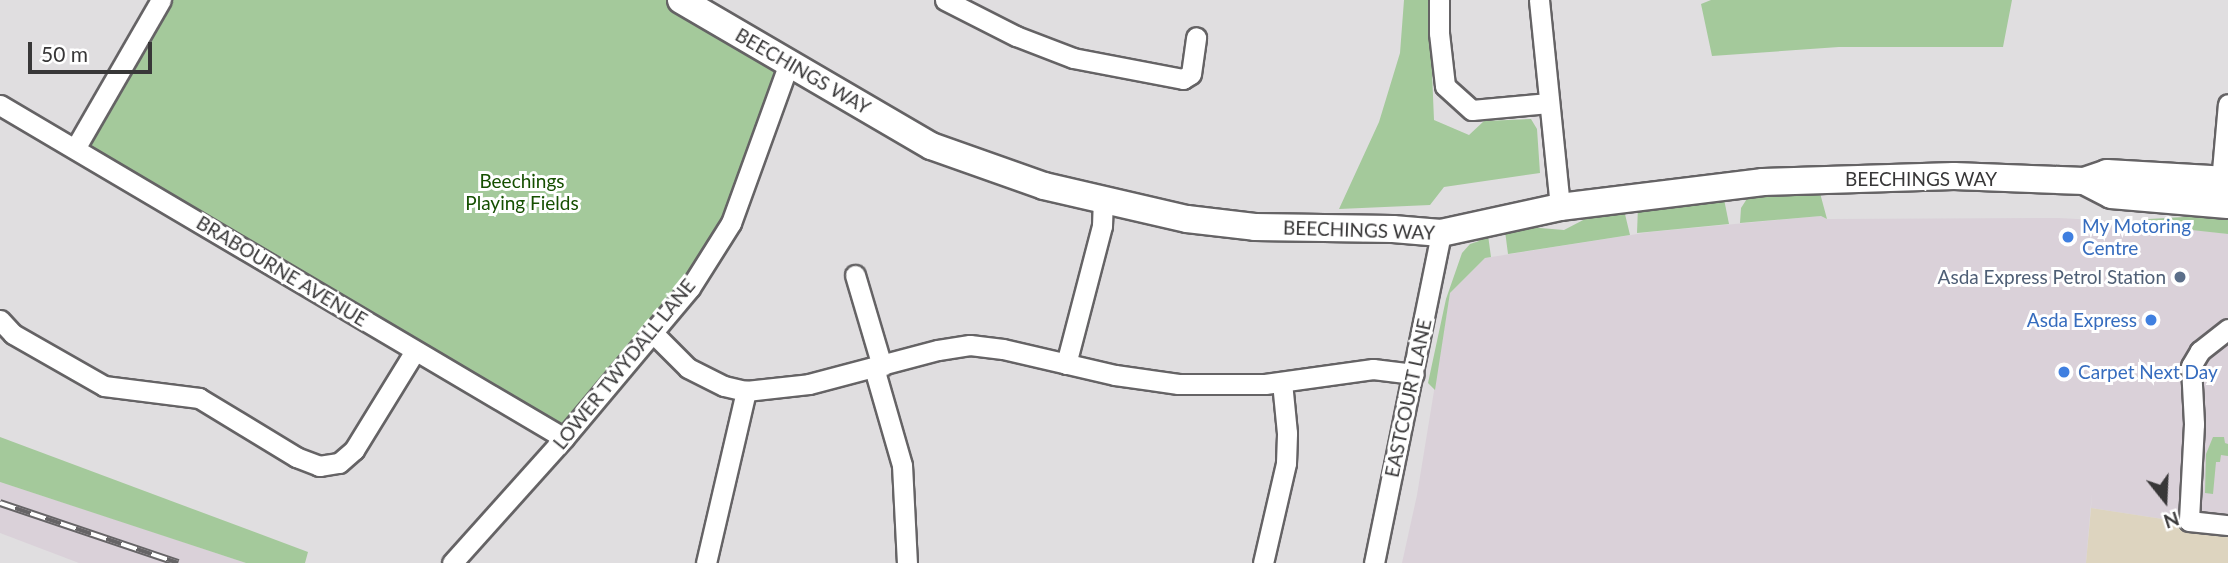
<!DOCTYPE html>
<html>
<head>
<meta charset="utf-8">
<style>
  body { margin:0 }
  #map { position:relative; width:2228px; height:563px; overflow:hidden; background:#e0dee0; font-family:Lato,sans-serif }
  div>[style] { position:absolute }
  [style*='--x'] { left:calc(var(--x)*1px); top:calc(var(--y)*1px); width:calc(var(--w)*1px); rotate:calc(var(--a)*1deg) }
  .built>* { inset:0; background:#dad1d9 }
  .medical>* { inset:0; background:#ddd4bf }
  .green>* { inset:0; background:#a4c99b }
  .roads { filter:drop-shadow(2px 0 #656365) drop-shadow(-2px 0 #656365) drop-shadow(0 2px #656365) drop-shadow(0 -2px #656365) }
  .street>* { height:19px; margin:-9.5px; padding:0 9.5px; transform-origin:9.5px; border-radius:9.5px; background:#fff }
  .secondary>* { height:26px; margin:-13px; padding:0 13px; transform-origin:13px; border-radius:13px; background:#fff }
  .rail>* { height:8px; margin-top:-4px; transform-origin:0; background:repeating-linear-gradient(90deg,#fff 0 16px,#666466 0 32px); box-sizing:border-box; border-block:2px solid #666466 }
  .dots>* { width:19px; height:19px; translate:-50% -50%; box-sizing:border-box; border:4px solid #fff; border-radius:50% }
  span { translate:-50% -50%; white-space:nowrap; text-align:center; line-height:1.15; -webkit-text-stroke:6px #fff; paint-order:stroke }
  .street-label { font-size:19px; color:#383738 }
  .park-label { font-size:19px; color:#154f00 }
  .shop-label { font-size:19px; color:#366cbe }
  .left { translate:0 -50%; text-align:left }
  .right { translate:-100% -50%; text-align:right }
  .service-label { font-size:19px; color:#4e5e75 }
  .north { position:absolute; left:2130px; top:465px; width:70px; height:70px; -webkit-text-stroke:5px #fff; paint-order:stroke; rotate:162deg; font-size:19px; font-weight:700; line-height:28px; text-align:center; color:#383738 }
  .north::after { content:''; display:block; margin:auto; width:24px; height:32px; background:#383738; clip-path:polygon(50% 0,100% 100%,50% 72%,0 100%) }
  .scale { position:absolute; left:28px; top:42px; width:124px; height:32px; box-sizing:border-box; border:4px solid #383738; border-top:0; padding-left:9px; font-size:21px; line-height:24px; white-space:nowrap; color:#383738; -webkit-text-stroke:5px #fff; paint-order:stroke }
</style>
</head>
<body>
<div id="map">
  <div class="built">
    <div style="clip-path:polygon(1821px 216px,1827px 219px,2059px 218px,2132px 222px,2228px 234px,2228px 529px,2091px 508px,2092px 492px,2086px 563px,1402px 563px,1417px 495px,1450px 293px,1485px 258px,1650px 232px)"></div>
    <div style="clip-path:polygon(0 482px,126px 523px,246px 563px,79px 563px,0 533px)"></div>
  </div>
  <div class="medical">
    <div style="clip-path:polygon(2091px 508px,2228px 529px,2228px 563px,2086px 563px)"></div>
  </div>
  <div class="green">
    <div style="clip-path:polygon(161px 0,681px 0,789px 63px,731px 223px,564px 438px,76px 147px)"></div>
    <div style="clip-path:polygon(1404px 0,1429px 0,1434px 120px,1469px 135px,1484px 121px,1531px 119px,1537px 129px,1540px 173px,1444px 187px,1430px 205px,1339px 209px,1379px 122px,1400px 53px)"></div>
    <div style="clip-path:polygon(1711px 0,2012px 0,2003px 47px,1839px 47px,1712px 56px,1701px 4px)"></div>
    <div style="clip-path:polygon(1752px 191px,1820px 193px,1827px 219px,1821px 216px,1740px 223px,1741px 208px)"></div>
    <div style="clip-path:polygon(1724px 199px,1729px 224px,1637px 233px,1638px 206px)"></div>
    <div style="clip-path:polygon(1624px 210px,1630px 235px,1508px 254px,1505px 231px,1528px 227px,1564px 230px,1589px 217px)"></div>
    <div style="clip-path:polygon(2201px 216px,2228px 217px,2228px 234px,2137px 224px,2149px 219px)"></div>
    <div style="clip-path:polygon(1488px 235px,1491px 257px,1485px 258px,1450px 293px,1435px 390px,1428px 383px,1446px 299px,1462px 253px,1470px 244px,1479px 241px,1478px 237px)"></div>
    <div style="clip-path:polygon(0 437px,308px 552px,305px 563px,246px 563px,0 482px)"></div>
    <div style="clip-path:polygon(2213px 437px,2224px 437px,2225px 443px,2228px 444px,2228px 456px,2221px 455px,2220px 462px,2216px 462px,2213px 494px,2205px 493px,2206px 454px)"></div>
  </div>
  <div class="roads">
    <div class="street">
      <div style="--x:945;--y:0;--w:80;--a:26.9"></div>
      <div style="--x:1016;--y:36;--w:61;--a:21.1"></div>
      <div style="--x:1073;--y:58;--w:112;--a:10.8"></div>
      <div style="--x:1183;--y:79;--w:9;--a:-32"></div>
      <div style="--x:1191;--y:74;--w:37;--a:-82"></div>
      <div style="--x:1439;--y:0;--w:33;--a:90"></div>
      <div style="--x:1439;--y:33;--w:53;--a:83.5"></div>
      <div style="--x:1445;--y:86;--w:36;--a:42"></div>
      <div style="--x:1472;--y:110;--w:77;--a:-5.2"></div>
      <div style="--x:1539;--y:0;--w:208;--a:84.2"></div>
      <div style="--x:0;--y:105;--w:655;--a:30.56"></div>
      <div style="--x:76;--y:147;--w:170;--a:-60"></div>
      <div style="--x:2220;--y:193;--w:89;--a:-84.9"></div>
      <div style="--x:855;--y:275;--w:95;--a:73.5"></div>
      <div style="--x:0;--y:320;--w:19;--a:47"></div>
      <div style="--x:13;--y:334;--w:105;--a:29.7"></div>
      <div style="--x:104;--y:386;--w:96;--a:7.2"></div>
      <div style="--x:199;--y:398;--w:114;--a:31.3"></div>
      <div style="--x:296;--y:457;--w:25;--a:21"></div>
      <div style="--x:319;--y:466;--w:20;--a:-9"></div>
      <div style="--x:339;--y:463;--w:20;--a:-41"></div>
      <div style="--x:354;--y:450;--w:116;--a:-58.4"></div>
      <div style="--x:2228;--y:329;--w:36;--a:142"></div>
      <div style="--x:2200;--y:351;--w:17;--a:121"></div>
      <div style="--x:2191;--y:366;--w:58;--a:87"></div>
      <div style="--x:2194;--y:424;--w:97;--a:93"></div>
      <div style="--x:2189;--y:521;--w:39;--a:6"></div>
      <div style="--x:653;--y:333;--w:49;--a:45"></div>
      <div style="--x:688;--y:368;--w:40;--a:26.6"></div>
      <div style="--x:724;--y:386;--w:23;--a:13"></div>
      <div style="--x:746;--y:391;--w:63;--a:-6.3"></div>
      <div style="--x:809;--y:384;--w:133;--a:-14.8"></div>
      <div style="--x:938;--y:350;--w:32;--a:-9"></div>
      <div style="--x:970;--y:345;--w:33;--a:7"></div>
      <div style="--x:1003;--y:349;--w:115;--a:13.1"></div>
      <div style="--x:1115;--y:375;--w:64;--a:8.1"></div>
      <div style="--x:1178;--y:384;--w:87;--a:0"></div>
      <div style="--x:1265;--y:384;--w:109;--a:-7.9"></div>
      <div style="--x:1373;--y:369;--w:41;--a:7"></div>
      <div style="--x:1066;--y:364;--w:143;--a:-75.4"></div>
      <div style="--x:1102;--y:226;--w:25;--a:-88"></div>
      <div style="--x:874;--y:368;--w:101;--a:73.9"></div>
      <div style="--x:902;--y:465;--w:98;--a:87.1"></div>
      <div style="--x:452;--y:563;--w:168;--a:-48.1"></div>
      <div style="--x:564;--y:438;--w:196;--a:-50"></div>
      <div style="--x:690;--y:288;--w:77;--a:-57.8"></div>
      <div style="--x:731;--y:223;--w:170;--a:-70.1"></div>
      <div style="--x:706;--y:563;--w:177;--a:-76.9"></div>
      <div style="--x:1263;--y:563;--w:103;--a:-77"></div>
      <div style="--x:1286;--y:463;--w:30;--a:-88"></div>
      <div style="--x:1287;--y:433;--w:51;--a:-95.6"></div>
      <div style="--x:1374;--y:563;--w:337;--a:-78.5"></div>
    </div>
    <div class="secondary">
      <div style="--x:681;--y:0;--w:290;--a:30.3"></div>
      <div style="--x:931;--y:146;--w:120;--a:19.5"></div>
      <div style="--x:1044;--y:186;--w:147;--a:13"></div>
      <div style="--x:1187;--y:219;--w:68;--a:6.7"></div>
      <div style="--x:1255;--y:227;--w:138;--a:0.8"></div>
      <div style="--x:1393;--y:229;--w:48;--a:4.8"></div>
      <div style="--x:1441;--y:233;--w:122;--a:-12.3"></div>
      <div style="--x:1560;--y:207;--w:205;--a:-7"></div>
      <div style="--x:1763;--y:182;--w:191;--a:-1.8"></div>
      <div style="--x:1954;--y:176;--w:130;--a:2.2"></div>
      <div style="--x:2084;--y:181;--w:24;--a:-19"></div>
      <div style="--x:2107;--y:173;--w:121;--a:3.3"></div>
      <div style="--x:2084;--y:181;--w:30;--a:27"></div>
      <div style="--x:2111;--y:195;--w:117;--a:4.9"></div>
    </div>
  </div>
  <div class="rail">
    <div style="--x:0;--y:503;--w:188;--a:18.6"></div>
  </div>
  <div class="dots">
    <div style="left:2068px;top:237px;background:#3f7fe0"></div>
    <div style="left:2180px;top:277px;background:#5c6f8a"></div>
    <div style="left:2151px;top:320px;background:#3f7fe0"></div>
    <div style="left:2064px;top:372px;background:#3f7fe0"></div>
  </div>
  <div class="street-label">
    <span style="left:803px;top:71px;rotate:30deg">BEECHINGS WAY</span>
    <span style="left:1921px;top:179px">BEECHINGS WAY</span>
    <span style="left:1359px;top:230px;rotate:2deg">BEECHINGS WAY</span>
    <span style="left:282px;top:271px;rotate:31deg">BRABOURNE AVENUE</span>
    <span style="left:624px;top:364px;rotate:-51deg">LOWER TWYDALL LANE</span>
    <span style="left:1408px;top:398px;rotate:-78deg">EASTCOURT LANE</span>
  </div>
  <div class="park-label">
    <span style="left:522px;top:192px">Beechings<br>Playing Fields</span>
  </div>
  <div class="shop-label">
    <span class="left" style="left:2082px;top:237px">My Motoring<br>Centre</span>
    <span class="right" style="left:2137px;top:320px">Asda Express</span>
    <span class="left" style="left:2078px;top:372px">Carpet Next Day</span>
  </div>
  <div class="service-label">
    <span class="right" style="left:2166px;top:277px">Asda Express Petrol Station</span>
  </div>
  <div class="north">N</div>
  <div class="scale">50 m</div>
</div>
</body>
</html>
